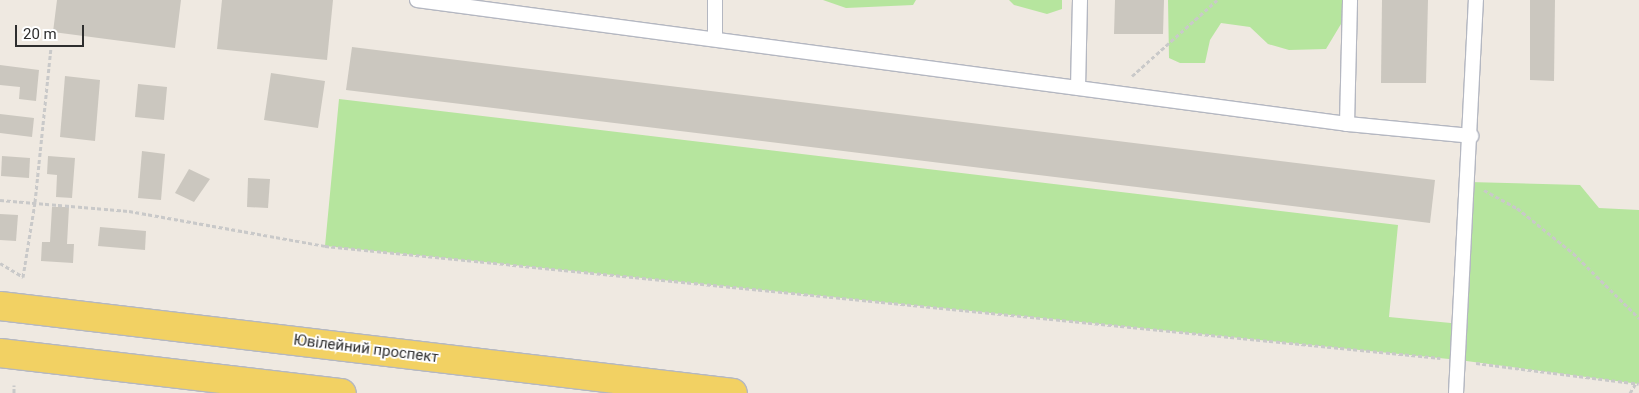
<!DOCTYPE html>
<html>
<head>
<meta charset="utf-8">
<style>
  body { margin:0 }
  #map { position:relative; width:1639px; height:393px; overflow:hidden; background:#efe9e1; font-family:Roboto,sans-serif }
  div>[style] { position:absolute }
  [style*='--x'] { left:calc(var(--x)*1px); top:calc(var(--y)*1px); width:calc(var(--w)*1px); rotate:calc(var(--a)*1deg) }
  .green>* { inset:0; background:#b6e59e }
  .building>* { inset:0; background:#cbc7bf }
  .path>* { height:3px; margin-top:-1.5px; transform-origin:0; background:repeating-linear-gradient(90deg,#c9c9c9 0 4px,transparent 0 6.5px) }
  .roads { filter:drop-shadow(1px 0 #b4b7c1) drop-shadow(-1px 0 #b4b7c1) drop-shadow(0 1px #b4b7c1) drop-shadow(0 -1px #b4b7c1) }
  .service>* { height:14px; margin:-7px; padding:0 7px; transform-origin:7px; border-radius:7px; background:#fff }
  .primary>* { height:28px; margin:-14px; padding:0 14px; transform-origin:14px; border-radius:14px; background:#f2d163 }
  span { translate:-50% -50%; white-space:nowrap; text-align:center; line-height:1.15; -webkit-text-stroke:4px #fff; paint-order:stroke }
  .street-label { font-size:15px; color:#2e2e2e }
  .scale { position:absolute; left:15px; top:25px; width:69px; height:22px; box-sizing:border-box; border:2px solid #2e2e2e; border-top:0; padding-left:6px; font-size:15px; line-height:18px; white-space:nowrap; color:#2e2e2e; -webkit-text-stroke:4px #fff; paint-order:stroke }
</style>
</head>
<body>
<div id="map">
  <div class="green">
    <div style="clip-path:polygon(823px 0,916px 0,913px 5px,846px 8px)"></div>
    <div style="clip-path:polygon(1009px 0,1062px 0,1062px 9px,1047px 14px,1014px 5px)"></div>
    <div style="clip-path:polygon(1168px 0,1344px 0,1344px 8px,1341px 24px,1326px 49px,1289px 50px,1268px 44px,1250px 27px,1221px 23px,1210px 40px,1205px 63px,1180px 63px,1169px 58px)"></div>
    <div style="clip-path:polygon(339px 99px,1398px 225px,1389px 317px,1461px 324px,1469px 182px,1580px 185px,1599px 208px,1639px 210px,1639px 384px,1459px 360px,325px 246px)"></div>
  </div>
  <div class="building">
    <div style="clip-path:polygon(57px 0,181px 0,175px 48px,53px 32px)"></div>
    <div style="clip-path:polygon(222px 0,333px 0,327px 60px,217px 49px)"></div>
    <div style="clip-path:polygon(1115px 0,1164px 0,1163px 34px,1114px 34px)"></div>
    <div style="clip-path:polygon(1382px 0,1428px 0,1426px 83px,1381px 83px)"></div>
    <div style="clip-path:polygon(1530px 0,1555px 0,1554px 81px,1530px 80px)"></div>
    <div style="clip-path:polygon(352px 47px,1435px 180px,1430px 223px,346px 90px)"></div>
    <div style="clip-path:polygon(0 65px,39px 70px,36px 101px,19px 99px,20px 87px,0 85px)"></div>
    <div style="clip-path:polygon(271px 73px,325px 81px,318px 128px,264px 120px)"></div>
    <div style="clip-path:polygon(65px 76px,100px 80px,95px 141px,60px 137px)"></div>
    <div style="clip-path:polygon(138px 84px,167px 87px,164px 120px,135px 117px)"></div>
    <div style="clip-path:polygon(0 114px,34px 118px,32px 137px,0 133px)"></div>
    <div style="clip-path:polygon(142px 151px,165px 154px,161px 200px,138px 198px)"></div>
    <div style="clip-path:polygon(2px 156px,30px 158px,29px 178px,1px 176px)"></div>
    <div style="clip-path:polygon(48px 156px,75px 158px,72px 198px,56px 197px,57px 175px,47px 174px)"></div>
    <div style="clip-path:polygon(189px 169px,210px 179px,194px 202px,175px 193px)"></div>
    <div style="clip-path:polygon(248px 178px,270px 179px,268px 208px,247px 207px)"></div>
    <div style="clip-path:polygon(52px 207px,69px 207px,67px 244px,74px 244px,73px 263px,41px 261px,42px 242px,50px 242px)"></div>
    <div style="clip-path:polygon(0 214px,18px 215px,16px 241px,0 240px)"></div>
    <div style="clip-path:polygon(100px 227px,146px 231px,145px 250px,98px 246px)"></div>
  </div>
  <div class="path">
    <div style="--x:1132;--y:76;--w:114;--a:-41.8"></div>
    <div style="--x:1484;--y:190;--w:38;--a:29"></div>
    <div style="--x:1517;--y:208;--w:72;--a:38.8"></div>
    <div style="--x:1573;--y:253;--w:93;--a:44.6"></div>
    <div style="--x:0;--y:200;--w:129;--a:4.9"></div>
    <div style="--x:129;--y:211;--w:199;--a:10.1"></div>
    <div style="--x:325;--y:246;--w:1121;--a:5.74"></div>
    <div style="--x:0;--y:263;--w:27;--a:31"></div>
    <div style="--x:23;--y:277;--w:76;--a:-80.9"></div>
    <div style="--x:35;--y:202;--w:155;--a:-84.1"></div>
    <div style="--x:1476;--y:363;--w:164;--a:7.3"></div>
    <div style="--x:14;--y:393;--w:8;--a:-90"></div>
    <div style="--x:1630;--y:393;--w:12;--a:-59"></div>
  </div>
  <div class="roads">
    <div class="service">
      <div style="--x:417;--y:0;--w:938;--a:7.59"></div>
      <div style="--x:1347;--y:124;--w:125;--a:5.5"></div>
      <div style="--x:715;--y:38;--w:38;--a:-90"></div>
      <div style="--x:1078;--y:88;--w:88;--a:-88.7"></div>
      <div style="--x:1347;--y:124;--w:124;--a:-88.6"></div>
      <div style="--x:1456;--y:393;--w:394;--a:-87.1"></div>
    </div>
    <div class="primary">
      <div style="--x:0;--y:306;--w:738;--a:6.77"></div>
      <div style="--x:0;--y:353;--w:344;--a:6.7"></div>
    </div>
  </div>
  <div class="street-label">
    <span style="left:366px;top:349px;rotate:7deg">Ювілейний проспект</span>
  </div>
  <div class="scale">20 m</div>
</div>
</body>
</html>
